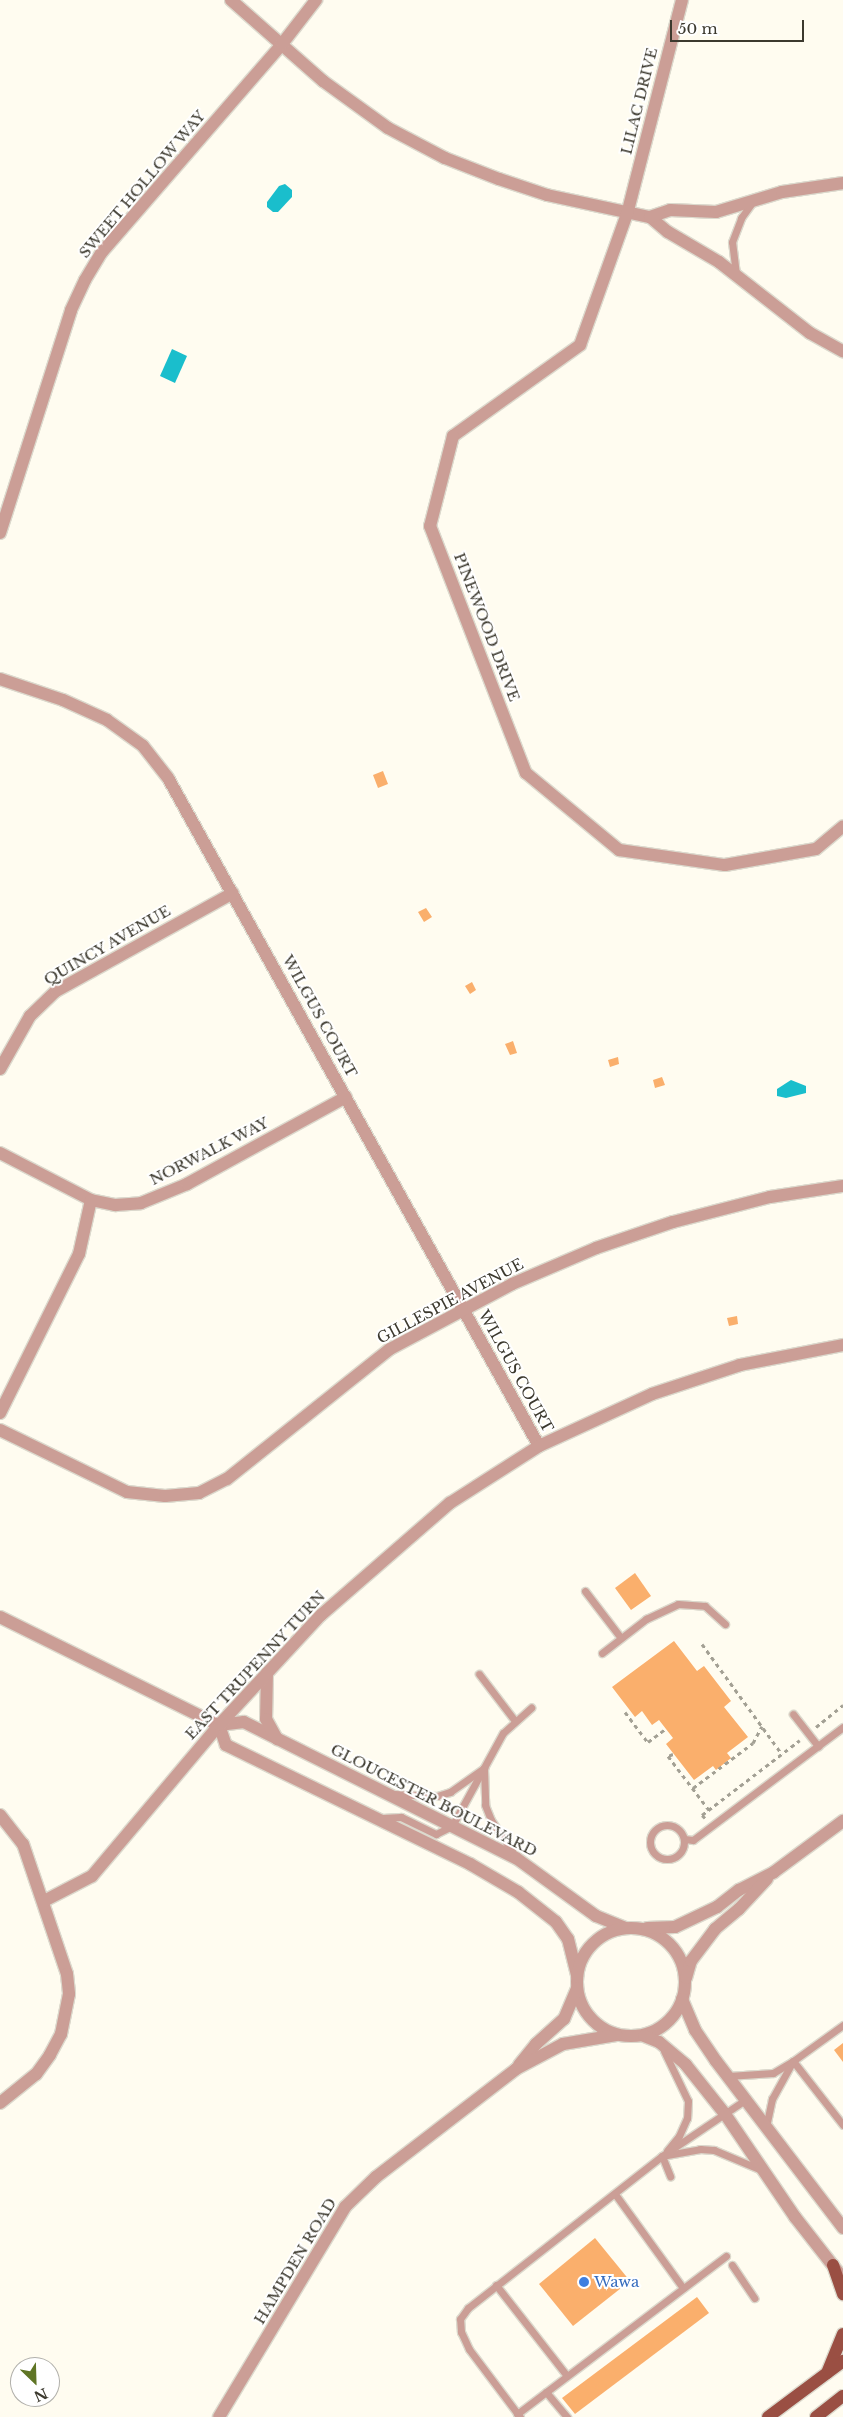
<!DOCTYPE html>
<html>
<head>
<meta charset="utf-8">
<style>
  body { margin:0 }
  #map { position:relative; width:843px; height:2417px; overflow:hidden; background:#fffcf0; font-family:"Libre Baskerville",serif }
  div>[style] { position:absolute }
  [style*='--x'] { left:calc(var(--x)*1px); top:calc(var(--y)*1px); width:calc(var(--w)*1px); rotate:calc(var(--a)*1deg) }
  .water>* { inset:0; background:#1abecc }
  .building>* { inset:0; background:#faaf6c }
  .path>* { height:3px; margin-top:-1.5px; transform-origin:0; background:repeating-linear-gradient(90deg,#a3a094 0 4px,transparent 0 8px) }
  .roads { filter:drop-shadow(1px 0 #dcd9cd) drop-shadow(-1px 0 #dcd9cd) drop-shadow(0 1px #dcd9cd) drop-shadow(0 -1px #dcd9cd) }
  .lane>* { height:7px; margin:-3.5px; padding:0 3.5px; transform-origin:3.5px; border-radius:3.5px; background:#cb9e96 }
  .lane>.ring { margin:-3.5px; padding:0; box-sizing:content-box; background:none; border:7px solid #cb9e96; border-radius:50% }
  .street>* { height:12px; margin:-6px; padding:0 6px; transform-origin:6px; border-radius:6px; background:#cb9e96 }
  .street>.ring { margin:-6px; padding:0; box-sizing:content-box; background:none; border:12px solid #cb9e96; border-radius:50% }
  .primary>* { height:12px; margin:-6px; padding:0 6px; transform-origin:6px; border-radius:6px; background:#9a4f43 }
  .dots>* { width:14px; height:14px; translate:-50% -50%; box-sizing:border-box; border:2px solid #fff; border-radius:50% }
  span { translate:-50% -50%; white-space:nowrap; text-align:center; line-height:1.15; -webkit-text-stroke:4px #fff; paint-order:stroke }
  .street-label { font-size:15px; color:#3c392e }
  .shop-label { font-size:15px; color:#366cbe }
  .left { translate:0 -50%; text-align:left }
  .north { position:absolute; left:10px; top:2357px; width:50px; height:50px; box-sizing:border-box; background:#fff; border:1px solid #b1b0ab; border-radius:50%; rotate:156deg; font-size:14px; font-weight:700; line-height:20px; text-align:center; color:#3c392e }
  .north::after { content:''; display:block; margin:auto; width:18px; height:22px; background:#5f7525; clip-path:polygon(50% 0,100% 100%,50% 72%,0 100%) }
  .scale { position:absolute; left:670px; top:20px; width:134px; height:22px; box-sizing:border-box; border:2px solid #3c392e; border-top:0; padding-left:6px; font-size:15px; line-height:18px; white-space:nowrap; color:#3c392e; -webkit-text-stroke:4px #fff; paint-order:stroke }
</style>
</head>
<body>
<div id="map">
  <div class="water">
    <div style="clip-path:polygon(285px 184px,292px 190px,292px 197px,278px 212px,273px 212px,267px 207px,267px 202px,279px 186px)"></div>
    <div style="clip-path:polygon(172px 349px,187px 356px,175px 383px,160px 376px)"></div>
    <div style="clip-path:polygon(791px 1080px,806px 1086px,806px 1093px,786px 1098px,777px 1096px,777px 1089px)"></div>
  </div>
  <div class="building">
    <div style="clip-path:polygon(383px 771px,388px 784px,378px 788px,373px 775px)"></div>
    <div style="clip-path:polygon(426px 908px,432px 917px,424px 922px,418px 912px)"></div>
    <div style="clip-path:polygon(472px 982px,476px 990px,470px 994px,465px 986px)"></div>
    <div style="clip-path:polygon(513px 1041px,517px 1053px,510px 1055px,505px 1044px)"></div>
    <div style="clip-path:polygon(618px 1057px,619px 1064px,610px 1067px,608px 1060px)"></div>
    <div style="clip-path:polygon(662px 1077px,665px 1085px,655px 1088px,653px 1080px)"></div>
    <div style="clip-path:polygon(737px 1316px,738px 1324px,729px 1326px,727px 1318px)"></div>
    <div style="clip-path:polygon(635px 1573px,651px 1596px,631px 1610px,615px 1588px)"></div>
    <div style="clip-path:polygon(674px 1641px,697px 1671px,704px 1666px,731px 1701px,724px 1707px,748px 1737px,727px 1753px,731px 1758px,716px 1770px,713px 1766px,694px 1780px,666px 1744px,673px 1738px,659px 1720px,652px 1725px,642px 1711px,635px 1717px,612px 1687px)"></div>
    <div style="clip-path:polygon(843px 2043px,843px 2062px,834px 2050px)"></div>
    <div style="clip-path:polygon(595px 2238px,630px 2281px,573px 2326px,539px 2284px)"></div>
    <div style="clip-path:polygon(697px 2297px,709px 2313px,575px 2414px,562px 2398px)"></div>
  </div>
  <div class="path">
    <div style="--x:702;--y:1644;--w:136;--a:54"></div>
    <div style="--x:625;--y:1712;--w:38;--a:53"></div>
    <div style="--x:648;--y:1742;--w:21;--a:-37"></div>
    <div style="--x:816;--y:1727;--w:35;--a:-39"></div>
    <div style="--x:673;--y:1754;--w:5;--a:158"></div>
    <div style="--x:668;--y:1756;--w:68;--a:52.8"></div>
    <div style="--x:693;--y:1788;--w:75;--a:-36.9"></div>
    <div style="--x:753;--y:1743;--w:19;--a:-62"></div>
    <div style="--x:705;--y:1818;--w:4;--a:-135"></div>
    <div style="--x:702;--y:1815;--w:123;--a:-37.4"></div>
  </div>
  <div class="roads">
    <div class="lane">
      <div style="--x:736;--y:274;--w:32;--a:-97"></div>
      <div style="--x:732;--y:242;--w:26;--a:-69"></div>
      <div style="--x:741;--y:218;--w:17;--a:-54"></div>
      <div style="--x:585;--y:1591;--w:59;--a:52.5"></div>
      <div style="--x:602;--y:1653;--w:56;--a:-37.7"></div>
      <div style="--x:646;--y:1619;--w:35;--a:-25"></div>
      <div style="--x:678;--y:1604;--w:27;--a:4"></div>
      <div style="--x:705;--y:1606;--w:27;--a:42"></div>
      <div style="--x:479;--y:1674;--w:59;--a:52.5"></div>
      <div style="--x:793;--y:1714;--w:41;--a:52"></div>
      <div style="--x:394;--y:1794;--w:43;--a:2.7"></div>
      <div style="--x:437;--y:1796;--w:14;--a:-17"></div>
      <div style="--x:450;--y:1792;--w:42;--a:-35.2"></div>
      <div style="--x:484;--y:1768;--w:37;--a:88"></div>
      <div style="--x:485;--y:1805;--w:16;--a:68"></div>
      <div style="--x:491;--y:1820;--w:40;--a:56"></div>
      <div style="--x:382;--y:1818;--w:19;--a:-3"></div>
      <div style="--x:401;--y:1817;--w:39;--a:26"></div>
      <div style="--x:436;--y:1834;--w:18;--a:-27"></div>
      <div style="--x:452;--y:1826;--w:106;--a:-61.3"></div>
      <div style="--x:503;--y:1733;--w:38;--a:-42"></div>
      <div class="ring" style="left:650px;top:1825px;width:27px;height:27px"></div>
      <div style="--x:684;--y:1839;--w:9;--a:6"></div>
      <div style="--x:693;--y:1840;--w:188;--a:-37"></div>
      <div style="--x:843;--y:2025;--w:62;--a:144.2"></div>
      <div style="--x:793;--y:2061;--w:81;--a:52"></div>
      <div style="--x:664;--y:2051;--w:55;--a:64.4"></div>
      <div style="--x:688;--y:2101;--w:17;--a:93"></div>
      <div style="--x:687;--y:2118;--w:20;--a:114"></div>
      <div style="--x:679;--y:2136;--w:19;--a:129"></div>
      <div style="--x:728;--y:2076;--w:45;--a:-3.8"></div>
      <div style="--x:773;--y:2073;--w:23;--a:-31"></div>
      <div style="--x:766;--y:2127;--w:29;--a:-78"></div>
      <div style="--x:772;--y:2099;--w:43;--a:-61.1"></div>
      <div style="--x:667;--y:2155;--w:34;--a:-10"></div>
      <div style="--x:700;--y:2149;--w:14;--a:4"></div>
      <div style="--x:714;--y:2150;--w:49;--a:22.9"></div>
      <div style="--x:662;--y:2156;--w:22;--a:68"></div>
      <div style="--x:615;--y:2194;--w:116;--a:54.1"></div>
      <div style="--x:732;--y:2265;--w:40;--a:56"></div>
      <div style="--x:496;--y:2285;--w:115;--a:52"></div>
      <div style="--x:546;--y:2392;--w:33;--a:50"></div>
      <div style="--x:517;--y:2414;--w:262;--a:-37.1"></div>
      <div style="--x:520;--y:2417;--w:85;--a:-126.9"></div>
      <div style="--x:469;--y:2349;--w:19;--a:-115"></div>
      <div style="--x:461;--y:2332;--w:13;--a:-94"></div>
      <div style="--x:460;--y:2319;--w:14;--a:-54"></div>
      <div style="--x:468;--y:2308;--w:246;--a:-38.1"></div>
      <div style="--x:662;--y:2156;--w:100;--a:-34"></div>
    </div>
    <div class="street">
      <div style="--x:231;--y:0;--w:123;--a:41.4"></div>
      <div style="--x:323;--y:81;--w:80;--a:35.9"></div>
      <div style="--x:388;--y:128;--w:64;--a:27.8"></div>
      <div style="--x:445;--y:158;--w:58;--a:21.3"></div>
      <div style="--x:499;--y:179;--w:51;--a:18.4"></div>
      <div style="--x:547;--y:195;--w:105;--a:12.1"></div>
      <div style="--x:650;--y:217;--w:23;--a:40"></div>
      <div style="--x:668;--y:232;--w:59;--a:30.5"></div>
      <div style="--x:719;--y:262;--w:115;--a:38"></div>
      <div style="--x:810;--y:333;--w:38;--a:29"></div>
      <div style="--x:682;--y:0;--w:218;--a:104.4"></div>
      <div style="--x:628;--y:211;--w:142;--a:109.7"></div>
      <div style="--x:580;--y:345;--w:156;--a:144.4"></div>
      <div style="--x:453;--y:436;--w:93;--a:104.3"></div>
      <div style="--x:430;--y:526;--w:265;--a:68.8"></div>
      <div style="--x:526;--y:773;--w:121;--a:39.6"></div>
      <div style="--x:619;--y:850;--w:107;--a:8.1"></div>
      <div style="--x:725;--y:865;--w:92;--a:-10"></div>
      <div style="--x:816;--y:849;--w:35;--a:-40"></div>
      <div style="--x:650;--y:217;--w:21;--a:-19"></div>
      <div style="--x:670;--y:210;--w:46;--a:2.5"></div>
      <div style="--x:716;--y:212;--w:69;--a:-16.9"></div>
      <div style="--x:782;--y:192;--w:62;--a:-8.4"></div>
      <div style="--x:0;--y:533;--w:234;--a:-72.3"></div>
      <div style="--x:71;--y:310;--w:33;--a:-65"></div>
      <div style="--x:85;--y:280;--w:33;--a:-59"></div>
      <div style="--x:102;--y:252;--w:275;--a:-49.1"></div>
      <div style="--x:282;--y:44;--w:56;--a:-52.3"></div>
      <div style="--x:0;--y:679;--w:66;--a:18.4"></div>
      <div style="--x:63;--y:700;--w:48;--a:24.4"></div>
      <div style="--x:107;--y:720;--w:44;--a:35.8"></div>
      <div style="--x:143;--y:746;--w:41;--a:52"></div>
      <div style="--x:168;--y:778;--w:764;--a:60.95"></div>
      <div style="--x:0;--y:1069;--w:61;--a:-60.5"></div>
      <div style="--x:30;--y:1016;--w:36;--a:-44"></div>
      <div style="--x:56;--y:991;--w:202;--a:-29"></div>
      <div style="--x:0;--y:1153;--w:102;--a:27.3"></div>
      <div style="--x:91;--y:1200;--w:25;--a:12"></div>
      <div style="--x:115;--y:1205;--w:26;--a:-4"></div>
      <div style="--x:141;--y:1203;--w:50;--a:-22.4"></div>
      <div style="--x:187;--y:1184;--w:181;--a:-28.7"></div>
      <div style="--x:0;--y:1413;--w:178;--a:-63.6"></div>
      <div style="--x:79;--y:1254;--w:55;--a:-77.5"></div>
      <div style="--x:0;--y:1430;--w:141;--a:26"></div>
      <div style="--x:127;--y:1492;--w:38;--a:6"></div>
      <div style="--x:165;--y:1496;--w:34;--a:-5"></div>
      <div style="--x:199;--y:1493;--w:31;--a:-27"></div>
      <div style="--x:227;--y:1479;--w:208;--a:-38.6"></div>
      <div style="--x:390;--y:1349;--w:138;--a:-28"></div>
      <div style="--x:512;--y:1284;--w:91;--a:-23.2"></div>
      <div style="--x:596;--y:1248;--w:81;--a:-18.7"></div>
      <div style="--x:673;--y:1222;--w:100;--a:-14.5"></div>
      <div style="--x:770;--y:1197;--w:74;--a:-8.6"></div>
      <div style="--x:0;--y:1617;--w:244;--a:26.3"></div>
      <div style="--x:219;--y:1725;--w:25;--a:-7"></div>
      <div style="--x:244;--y:1722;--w:304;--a:26.6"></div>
      <div style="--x:516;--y:1858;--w:99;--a:35.9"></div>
      <div style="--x:596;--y:1916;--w:32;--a:22"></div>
      <div style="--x:267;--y:1673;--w:46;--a:91.2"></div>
      <div style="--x:266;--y:1719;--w:23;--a:61"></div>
      <div style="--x:219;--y:1725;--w:21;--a:71"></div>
      <div style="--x:226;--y:1745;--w:271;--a:26"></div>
      <div style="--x:470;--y:1864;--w:56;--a:30.3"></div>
      <div style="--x:518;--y:1892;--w:48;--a:38.3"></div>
      <div style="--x:556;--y:1922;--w:21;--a:55"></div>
      <div style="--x:568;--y:1939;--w:38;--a:76"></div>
      <div style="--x:0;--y:1815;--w:37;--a:52"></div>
      <div style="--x:23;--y:1844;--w:137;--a:71.3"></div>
      <div style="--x:67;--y:1974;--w:20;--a:84"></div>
      <div style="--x:69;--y:1994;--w:41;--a:101.3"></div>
      <div style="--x:61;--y:2034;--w:24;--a:118"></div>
      <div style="--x:50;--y:2055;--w:24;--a:126"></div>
      <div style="--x:36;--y:2074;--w:46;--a:141.1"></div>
      <div style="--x:44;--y:1901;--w:54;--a:-27.5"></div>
      <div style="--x:92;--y:1876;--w:197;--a:-49.9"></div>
      <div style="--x:219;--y:1725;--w:150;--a:-47.2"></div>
      <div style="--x:321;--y:1615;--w:171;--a:-41"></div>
      <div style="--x:450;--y:1503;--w:106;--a:-32.6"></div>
      <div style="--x:539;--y:1446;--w:124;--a:-24.7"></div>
      <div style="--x:652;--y:1394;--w:93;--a:-18.2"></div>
      <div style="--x:740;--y:1365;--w:105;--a:-11"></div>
      <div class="ring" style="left:577px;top:1928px;width:96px;height:96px"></div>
      <div style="--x:647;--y:1928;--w:28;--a:-2"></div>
      <div style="--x:675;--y:1927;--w:47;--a:-25.5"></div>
      <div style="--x:717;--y:1907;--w:28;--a:-38"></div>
      <div style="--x:739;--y:1890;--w:39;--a:-27"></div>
      <div style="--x:774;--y:1872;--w:86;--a:-36.5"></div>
      <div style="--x:686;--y:1978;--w:18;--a:-74"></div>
      <div style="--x:691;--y:1961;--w:40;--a:-53"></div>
      <div style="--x:715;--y:1929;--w:31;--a:-40"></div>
      <div style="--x:739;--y:1909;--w:41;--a:-47"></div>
      <div style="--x:682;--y:1999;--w:34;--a:67"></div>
      <div style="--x:695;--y:2030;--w:37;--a:56"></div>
      <div style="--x:716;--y:2061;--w:210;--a:52.7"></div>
      <div style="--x:644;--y:2036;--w:16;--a:22"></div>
      <div style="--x:659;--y:2042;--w:35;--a:40"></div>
      <div style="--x:686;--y:2065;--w:63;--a:51.5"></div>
      <div style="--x:725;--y:2114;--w:125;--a:55.8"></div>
      <div style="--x:795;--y:2217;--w:70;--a:52"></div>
      <div style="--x:519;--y:2065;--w:27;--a:-51"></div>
      <div style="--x:536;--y:2044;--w:38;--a:-42"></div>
      <div style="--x:564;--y:2019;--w:33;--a:-67"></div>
      <div style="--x:219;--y:2417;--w:245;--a:-59"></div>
      <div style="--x:345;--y:2207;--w:43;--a:-44.1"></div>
      <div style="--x:376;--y:2177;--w:177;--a:-37.6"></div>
      <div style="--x:516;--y:2069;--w:53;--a:-28"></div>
      <div style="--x:563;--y:2044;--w:54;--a:-9.6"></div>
    </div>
    <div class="primary">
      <div style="--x:833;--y:2265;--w:31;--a:71"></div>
      <div style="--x:827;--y:2373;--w:42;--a:-67.7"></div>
      <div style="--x:768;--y:2417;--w:94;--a:-36.7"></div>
      <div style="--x:816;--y:2417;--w:34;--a:-38"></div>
    </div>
  </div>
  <div class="dots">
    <div style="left:584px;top:2282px;background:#3f7fe0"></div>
  </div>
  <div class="street-label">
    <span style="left:639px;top:101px;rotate:-76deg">LILAC DRIVE</span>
    <span style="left:142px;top:184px;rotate:-50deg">SWEET HOLLOW WAY</span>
    <span style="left:487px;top:627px;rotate:69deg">PINEWOOD DRIVE</span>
    <span style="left:107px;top:945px;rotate:-30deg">QUINCY AVENUE</span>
    <span style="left:320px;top:1016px;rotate:61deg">WILGUS COURT</span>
    <span style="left:209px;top:1151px;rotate:-27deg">NORWALK WAY</span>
    <span style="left:450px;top:1301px;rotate:-28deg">GILLESPIE AVENUE</span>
    <span style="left:516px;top:1371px;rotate:61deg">WILGUS COURT</span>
    <span style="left:255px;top:1665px;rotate:-47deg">EAST TRUPENNY TURN</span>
    <span style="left:434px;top:1800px;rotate:27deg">GLOUCESTER BOULEVARD</span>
    <span style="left:295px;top:2261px;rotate:-59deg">HAMPDEN ROAD</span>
  </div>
  <div class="shop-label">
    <span class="left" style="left:594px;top:2282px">Wawa</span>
  </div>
  <div class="north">N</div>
  <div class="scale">50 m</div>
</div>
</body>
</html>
